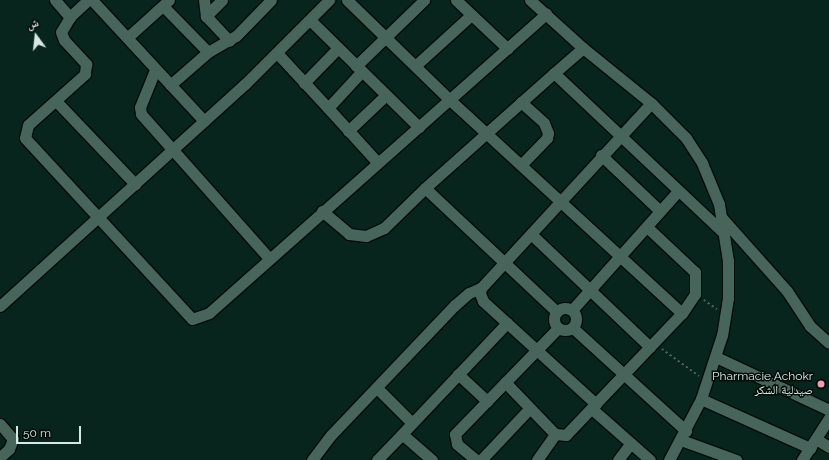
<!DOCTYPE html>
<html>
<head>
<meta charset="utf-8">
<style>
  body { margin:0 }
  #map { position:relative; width:829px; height:460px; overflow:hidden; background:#08251d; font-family:Raleway,"Noto Naskh Arabic",sans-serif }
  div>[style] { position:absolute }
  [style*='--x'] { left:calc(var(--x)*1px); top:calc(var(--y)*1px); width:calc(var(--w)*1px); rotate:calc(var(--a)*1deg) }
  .path>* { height:1.5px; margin-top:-0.75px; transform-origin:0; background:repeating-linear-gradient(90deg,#49625b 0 2px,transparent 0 5px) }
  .roads { filter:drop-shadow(1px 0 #000d08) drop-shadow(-1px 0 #000d08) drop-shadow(0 1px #000d08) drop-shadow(0 -1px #000d08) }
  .minor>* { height:11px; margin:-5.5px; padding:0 5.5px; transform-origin:5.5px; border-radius:5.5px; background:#48655b }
  .minor>.ring { margin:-5.5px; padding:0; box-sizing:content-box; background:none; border:11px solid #48655b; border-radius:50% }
  .dots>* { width:11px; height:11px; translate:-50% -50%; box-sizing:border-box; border:2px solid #030c08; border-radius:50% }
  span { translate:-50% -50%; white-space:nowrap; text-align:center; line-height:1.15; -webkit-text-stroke:3px #030c08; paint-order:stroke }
  .poi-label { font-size:12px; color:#d7e8e2 }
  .right { translate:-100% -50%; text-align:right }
  .north { position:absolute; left:16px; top:16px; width:40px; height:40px; -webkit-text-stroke:3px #030c08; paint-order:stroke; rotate:345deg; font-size:11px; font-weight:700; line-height:16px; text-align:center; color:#d7e8e2 }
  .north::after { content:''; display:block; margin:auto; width:14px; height:18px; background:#d7e8e2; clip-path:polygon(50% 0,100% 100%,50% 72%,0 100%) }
  .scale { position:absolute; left:16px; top:426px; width:65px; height:18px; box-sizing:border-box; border:2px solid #d7e8e2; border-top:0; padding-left:5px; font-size:12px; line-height:14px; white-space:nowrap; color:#d7e8e2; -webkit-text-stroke:3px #030c08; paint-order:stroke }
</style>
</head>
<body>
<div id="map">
  <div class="path">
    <div style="--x:704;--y:300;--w:16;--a:35"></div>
    <div style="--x:662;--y:349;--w:46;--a:36.1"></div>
  </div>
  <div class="roads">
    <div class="minor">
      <div style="--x:55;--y:0;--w:23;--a:49"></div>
      <div style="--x:88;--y:0;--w:25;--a:137"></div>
      <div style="--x:70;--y:17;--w:17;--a:121"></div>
      <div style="--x:61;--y:32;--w:9;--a:69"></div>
      <div style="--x:64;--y:40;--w:33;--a:47"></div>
      <div style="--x:86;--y:64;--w:10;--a:96"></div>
      <div style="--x:85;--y:74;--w:76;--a:138.2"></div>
      <div style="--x:28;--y:125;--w:13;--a:103"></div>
      <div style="--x:25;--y:138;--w:246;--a:47.3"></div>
      <div style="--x:192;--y:319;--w:18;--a:-19"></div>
      <div style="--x:209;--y:313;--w:451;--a:-41.6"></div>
      <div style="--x:92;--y:0;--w:165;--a:47.2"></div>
      <div style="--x:204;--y:0;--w:16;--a:83"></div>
      <div style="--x:222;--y:0;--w:23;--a:135"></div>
      <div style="--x:206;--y:16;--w:34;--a:47"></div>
      <div style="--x:347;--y:0;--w:144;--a:44.2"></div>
      <div style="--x:450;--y:100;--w:315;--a:42.6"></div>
      <div style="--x:682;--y:313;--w:168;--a:133.6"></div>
      <div style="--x:566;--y:435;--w:11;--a:-175"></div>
      <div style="--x:555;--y:434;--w:72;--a:-133.9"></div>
      <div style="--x:456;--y:0;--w:71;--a:43.3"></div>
      <div style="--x:530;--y:0;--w:72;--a:42.2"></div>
      <div style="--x:583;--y:48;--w:87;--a:39"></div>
      <div style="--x:651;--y:103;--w:49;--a:45"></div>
      <div style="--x:686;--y:138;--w:30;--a:57"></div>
      <div style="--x:702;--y:163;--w:44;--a:67.5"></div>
      <div style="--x:719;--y:204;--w:58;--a:81"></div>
      <div style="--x:728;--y:261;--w:37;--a:90"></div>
      <div style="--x:728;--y:298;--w:37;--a:99"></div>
      <div style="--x:722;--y:335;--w:67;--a:108.2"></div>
      <div style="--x:701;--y:399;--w:69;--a:117.7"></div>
      <div style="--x:163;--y:6;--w:64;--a:45.6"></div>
      <div style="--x:208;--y:52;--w:50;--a:139"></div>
      <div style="--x:310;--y:20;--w:153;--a:44.5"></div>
      <div style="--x:128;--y:37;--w:55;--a:-42.1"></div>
      <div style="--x:583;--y:48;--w:38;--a:139"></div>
      <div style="--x:554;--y:73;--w:233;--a:43.3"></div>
      <div style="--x:208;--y:52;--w:32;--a:-30"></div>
      <div style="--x:236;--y:36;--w:50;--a:-45.8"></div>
      <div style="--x:277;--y:53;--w:75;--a:47.2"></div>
      <div style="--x:328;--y:108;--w:50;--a:-47.4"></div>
      <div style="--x:356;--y:66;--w:95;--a:-44.1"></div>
      <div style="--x:415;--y:66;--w:76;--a:-42.3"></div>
      <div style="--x:155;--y:70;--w:40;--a:112"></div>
      <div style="--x:140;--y:107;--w:7;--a:82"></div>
      <div style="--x:141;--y:114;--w:193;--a:48.4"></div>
      <div style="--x:554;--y:73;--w:173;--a:138.3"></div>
      <div style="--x:425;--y:188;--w:181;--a:43.2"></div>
      <div style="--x:304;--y:83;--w:49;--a:-45.8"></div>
      <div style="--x:56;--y:101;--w:115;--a:46.4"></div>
      <div style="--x:521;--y:102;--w:31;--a:42"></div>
      <div style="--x:544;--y:123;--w:11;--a:68"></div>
      <div style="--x:548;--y:133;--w:5;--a:101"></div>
      <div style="--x:547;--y:138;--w:37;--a:134"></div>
      <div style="--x:328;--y:108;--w:74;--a:47.7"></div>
      <div style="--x:348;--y:131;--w:52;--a:-43.5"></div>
      <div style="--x:601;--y:155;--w:81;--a:43.5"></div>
      <div style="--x:322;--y:211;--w:35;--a:40"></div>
      <div style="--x:349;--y:234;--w:17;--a:7"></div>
      <div style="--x:366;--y:236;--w:20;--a:-24"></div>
      <div style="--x:384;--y:228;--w:57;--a:-44.3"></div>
      <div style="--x:721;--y:217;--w:99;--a:48.3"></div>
      <div style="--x:787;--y:291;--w:42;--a:56.7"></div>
      <div style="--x:810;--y:326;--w:25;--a:42"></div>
      <div style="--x:647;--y:227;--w:66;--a:43.2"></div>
      <div style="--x:695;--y:272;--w:22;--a:90"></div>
      <div style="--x:695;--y:294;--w:23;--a:124"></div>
      <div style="--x:531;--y:234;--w:164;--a:43.5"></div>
      <div style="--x:0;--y:306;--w:331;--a:-42.2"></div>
      <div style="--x:245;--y:84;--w:119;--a:-45"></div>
      <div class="ring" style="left:554px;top:308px;width:11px;height:11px"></div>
      <div style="--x:572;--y:310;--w:159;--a:-48.3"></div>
      <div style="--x:573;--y:328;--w:153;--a:42.3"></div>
      <div style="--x:716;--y:357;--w:125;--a:25.1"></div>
      <div style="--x:458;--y:374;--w:40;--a:43"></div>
      <div style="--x:378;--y:389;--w:48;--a:45"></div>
      <div style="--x:701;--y:399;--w:120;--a:24.2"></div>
      <div style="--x:596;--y:404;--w:153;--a:-137.7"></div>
      <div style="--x:483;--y:301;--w:9;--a:-111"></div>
      <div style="--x:480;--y:293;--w:5;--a:-79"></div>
      <div style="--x:481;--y:288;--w:251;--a:-47.4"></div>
      <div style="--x:592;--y:409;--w:77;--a:41.3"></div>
      <div style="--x:0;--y:424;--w:20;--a:49"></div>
      <div style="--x:13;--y:439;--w:11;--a:112"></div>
      <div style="--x:9;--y:449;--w:12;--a:138"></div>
      <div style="--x:402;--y:434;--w:153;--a:-46.6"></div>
      <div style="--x:816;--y:439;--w:15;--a:32"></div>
      <div style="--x:681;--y:440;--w:59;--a:20"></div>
      <div style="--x:312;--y:460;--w:31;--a:-53"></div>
      <div style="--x:331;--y:435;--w:180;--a:-46.4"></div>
      <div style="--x:455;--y:305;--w:18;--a:-41"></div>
      <div style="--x:469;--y:293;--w:13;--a:-23"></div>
      <div style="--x:377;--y:460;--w:36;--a:-46"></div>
      <div style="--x:402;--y:434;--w:40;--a:41"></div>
      <div style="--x:476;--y:460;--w:25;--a:-140"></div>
      <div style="--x:457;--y:444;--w:10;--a:-101"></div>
      <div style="--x:455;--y:434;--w:148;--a:-45.8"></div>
      <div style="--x:481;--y:460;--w:71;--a:-46.7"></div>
      <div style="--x:537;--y:460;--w:32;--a:-55"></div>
      <div style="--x:618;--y:460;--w:21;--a:-53"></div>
      <div style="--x:802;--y:460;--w:50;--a:-57.3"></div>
    </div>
  </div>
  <div class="dots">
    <div style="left:821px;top:384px;background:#f19ab1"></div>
  </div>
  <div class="poi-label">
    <span class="right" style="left:813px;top:384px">Pharmacie Achokr<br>صيدلية الشكر</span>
  </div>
  <div class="north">ش</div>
  <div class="scale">50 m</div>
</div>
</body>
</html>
